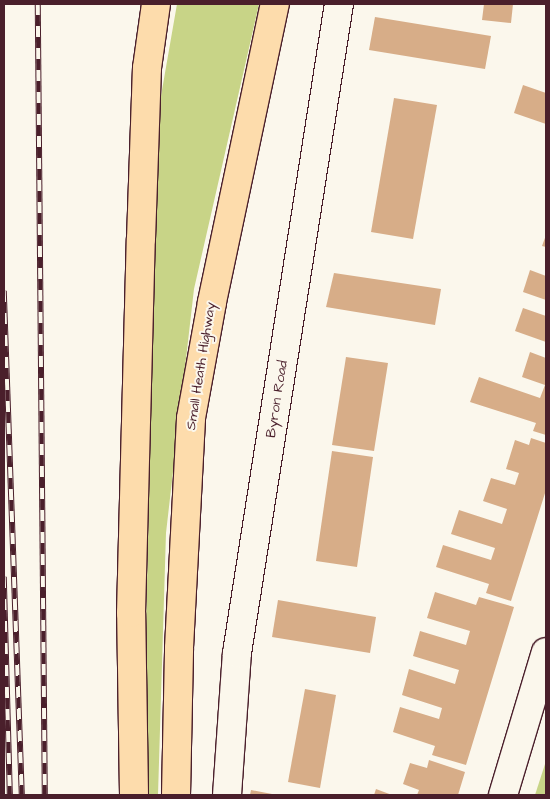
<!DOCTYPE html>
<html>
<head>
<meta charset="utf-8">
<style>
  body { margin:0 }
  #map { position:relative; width:550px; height:799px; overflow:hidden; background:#fbf7ec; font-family:"Architects Daughter",sans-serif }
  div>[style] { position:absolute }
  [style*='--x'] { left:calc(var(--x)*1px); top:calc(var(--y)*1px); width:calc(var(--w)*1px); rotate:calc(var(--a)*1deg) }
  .green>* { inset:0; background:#c8d487 }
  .building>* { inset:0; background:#d7ad88 }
  .roads { filter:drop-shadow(1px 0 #4a1f2b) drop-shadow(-1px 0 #4a1f2b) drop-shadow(0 1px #4a1f2b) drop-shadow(0 -1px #4a1f2b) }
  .street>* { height:28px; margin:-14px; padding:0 14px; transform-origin:14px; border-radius:14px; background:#fbf7ec }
  .secondary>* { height:28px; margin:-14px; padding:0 14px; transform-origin:14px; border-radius:14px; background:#fbf7ec }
  .highway>* { height:28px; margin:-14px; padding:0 14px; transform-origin:14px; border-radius:14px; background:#fddcac }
  .rail>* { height:5.5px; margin-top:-2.75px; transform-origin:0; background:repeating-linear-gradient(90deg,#fbf7ec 0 11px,#4a1f2b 0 22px); box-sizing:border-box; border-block:1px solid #4a1f2b }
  span { translate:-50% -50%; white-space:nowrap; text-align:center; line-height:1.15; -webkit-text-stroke:4px #fbf7ec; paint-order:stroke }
  .street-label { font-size:14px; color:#4a1f2b }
  .frame { position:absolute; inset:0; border:5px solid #4a1f2b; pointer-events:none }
</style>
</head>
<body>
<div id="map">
  <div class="green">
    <div style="clip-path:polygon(177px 4px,259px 4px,194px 289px,166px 533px,158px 795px,142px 795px,158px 113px)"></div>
    <div style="clip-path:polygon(546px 761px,546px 795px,535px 795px)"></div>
  </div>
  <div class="building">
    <div style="clip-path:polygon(484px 4px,513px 4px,511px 23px,482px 20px)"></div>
    <div style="clip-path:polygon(375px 17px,491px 36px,485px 69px,369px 50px)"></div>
    <div style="clip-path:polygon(523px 85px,546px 93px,546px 124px,514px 113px)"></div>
    <div style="clip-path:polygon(394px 98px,437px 105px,413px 239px,371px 232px)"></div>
    <div style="clip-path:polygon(546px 235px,546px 247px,542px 246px)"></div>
    <div style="clip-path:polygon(530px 270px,546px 276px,546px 300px,523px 292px)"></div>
    <div style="clip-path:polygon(334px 273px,441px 289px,435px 325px,326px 307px)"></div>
    <div style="clip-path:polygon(523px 308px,546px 316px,546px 342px,515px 331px)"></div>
    <div style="clip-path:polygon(530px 352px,546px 358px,546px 435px,533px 431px,536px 423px,470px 402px,479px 377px,540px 398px,545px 385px,522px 377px)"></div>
    <div style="clip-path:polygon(346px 357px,388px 363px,374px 451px,332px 445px)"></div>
    <div style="clip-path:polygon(531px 438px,546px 443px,546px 490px,511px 601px,486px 593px,489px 584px,436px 567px,443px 545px,491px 560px,495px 548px,451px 534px,459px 510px,502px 524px,507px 509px,483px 501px,491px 478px,515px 485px,519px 473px,506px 469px,515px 440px,529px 445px)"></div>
    <div style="clip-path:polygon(332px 451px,373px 457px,357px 567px,316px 561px)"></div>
    <div style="clip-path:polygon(435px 592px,476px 605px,479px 597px,514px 607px,466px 765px,432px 755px,435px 746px,393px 732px,400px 707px,439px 719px,442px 708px,402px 695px,409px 669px,455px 684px,459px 670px,413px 656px,420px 631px,466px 645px,470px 631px,427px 618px)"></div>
    <div style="clip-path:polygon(278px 600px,376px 617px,370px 653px,272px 637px)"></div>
    <div style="clip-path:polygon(305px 689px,336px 695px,320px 788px,288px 782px)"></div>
    <div style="clip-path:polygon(429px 760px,465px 772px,458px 795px,417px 795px,419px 790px,403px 784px,410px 763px,427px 768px)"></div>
    <div style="clip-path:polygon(376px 789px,392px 795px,374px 795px)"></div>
    <div style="clip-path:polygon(251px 790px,272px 794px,272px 795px,250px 795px)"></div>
  </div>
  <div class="roads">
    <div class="street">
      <div style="--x:227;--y:795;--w:142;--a:-86"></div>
      <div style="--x:237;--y:653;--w:657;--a:-81.07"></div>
    </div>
    <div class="secondary">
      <div style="--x:503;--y:795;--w:149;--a:-73.3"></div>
    </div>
    <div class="highway">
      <div style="--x:134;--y:795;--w:182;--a:-90.9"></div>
      <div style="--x:131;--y:613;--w:374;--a:-88.5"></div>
      <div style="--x:141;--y:239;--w:171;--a:-88"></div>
      <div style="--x:147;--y:68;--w:65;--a:-82"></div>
      <div style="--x:176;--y:795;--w:147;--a:-88.8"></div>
      <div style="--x:179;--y:648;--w:230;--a:-87"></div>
      <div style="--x:191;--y:418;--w:118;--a:-79.7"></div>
      <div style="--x:212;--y:302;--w:305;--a:-78.1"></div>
    </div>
  </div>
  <div class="rail">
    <div style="--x:38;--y:4;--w:791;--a:89.49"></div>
    <div style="--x:4;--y:291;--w:504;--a:87.95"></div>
    <div style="--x:4;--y:577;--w:218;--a:88.4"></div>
  </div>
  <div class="street-label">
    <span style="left:201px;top:366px;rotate:-81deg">Small Heath Highway</span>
    <span style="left:277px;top:399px;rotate:-81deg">Byron Road</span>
  </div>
  <div class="frame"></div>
</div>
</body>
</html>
